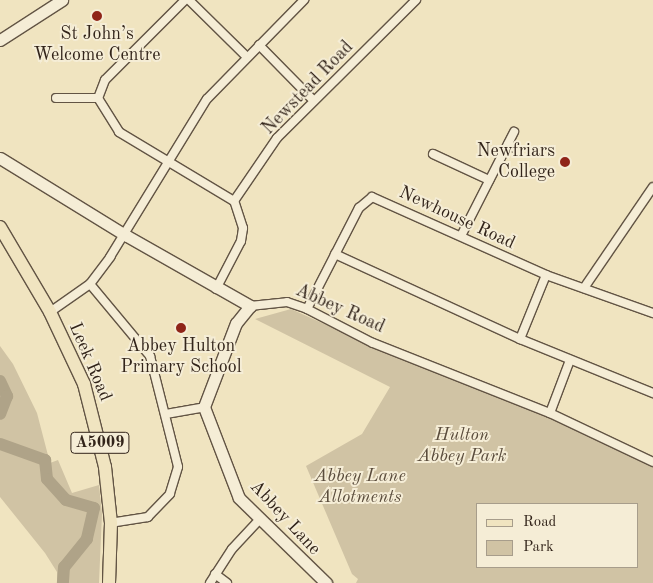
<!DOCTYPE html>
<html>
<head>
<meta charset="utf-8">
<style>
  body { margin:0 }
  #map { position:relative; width:653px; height:583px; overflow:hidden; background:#f0e4c0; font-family:"Old Standard TT",serif }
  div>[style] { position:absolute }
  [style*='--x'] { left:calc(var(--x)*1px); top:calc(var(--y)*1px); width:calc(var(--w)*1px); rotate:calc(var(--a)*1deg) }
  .green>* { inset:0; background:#d0c3a4 }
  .river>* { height:12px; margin:-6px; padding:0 6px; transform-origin:6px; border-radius:6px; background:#afa388 }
  .roads { filter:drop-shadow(1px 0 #625444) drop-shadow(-1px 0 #625444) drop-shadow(0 1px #625444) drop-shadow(0 -1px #625444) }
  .street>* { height:8px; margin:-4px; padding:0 4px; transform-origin:4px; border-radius:4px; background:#f5edd6 }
  .secondary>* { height:11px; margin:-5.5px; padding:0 5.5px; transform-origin:5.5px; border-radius:5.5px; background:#f5edd6 }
  .primary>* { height:12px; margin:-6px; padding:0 6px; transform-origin:6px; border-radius:6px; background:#f0e4c0 }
  .dots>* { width:14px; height:14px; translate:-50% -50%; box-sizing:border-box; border:2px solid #f5edd6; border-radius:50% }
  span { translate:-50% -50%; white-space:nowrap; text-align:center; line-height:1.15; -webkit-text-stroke:4px #f5edd6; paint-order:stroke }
  .shield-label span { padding:1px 4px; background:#f5edd6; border:1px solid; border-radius:4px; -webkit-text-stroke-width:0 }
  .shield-label { font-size:16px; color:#32241a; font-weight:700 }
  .poi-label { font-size:18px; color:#32241a }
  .right { translate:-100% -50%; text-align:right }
  .street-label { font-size:18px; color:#32241a }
  .park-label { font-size:18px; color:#5a4c3c; font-style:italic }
  .legend { position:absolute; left:476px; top:503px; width:162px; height:65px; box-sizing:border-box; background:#f5edd6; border:1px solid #a79d8b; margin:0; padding:6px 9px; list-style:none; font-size:15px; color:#32241a }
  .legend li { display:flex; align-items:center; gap:10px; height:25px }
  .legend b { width:25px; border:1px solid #a79d8b }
</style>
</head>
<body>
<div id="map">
  <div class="green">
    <div style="clip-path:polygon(evenodd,291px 309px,373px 346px,548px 416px,653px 465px,653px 583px,356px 583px,358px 579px,352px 574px,306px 466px,362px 434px,390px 387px,255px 319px,291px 309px,477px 504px,637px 504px,637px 567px,477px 567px,477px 504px)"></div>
    <div style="clip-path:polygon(0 346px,13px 364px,37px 413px,50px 463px,58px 460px,72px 493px,99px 485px,102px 514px,99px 583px,57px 583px,57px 572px,45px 553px,0 497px)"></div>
  </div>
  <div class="river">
    <div style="--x:0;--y:381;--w:17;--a:65"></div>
    <div style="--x:7;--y:396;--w:19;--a:111"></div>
    <div style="--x:0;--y:444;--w:48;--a:19.6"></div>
    <div style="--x:45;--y:460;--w:19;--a:84"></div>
    <div style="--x:47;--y:479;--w:28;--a:48"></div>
    <div style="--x:66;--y:500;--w:29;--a:16"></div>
    <div style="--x:94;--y:508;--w:32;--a:103"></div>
    <div style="--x:87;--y:539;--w:36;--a:129"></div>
    <div style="--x:64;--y:567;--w:16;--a:94"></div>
  </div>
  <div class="roads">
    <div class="street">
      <div style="--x:185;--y:0;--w:113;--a:135"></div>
      <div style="--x:105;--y:80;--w:19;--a:111"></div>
      <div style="--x:98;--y:98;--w:40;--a:58"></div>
      <div style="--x:119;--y:132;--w:134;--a:31"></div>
      <div style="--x:189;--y:0;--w:81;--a:44.5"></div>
      <div style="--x:259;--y:45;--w:78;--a:45.5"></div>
      <div style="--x:56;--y:98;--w:42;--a:0"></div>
      <div style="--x:508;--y:144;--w:12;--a:31"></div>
      <div style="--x:433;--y:154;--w:62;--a:24.9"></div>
      <div style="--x:461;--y:236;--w:117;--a:-63"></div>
      <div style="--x:335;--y:254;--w:204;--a:24.7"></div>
      <div style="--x:520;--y:339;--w:144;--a:22.1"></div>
      <div style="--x:90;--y:284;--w:94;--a:50.2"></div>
      <div style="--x:150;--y:356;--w:114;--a:75.8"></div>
      <div style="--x:178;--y:467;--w:28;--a:107"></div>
      <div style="--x:170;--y:494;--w:32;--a:134"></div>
      <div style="--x:148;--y:517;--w:37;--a:171"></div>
      <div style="--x:584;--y:288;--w:122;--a:-55.7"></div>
      <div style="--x:216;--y:289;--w:54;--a:-62.5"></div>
      <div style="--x:241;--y:241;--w:13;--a:-81"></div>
      <div style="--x:243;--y:228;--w:28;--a:-108"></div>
      <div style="--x:234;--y:201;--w:76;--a:-55.7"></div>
      <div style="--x:277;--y:138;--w:196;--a:-44.8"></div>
      <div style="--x:250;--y:306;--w:37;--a:-6"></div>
      <div style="--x:287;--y:302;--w:21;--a:19"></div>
      <div style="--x:307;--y:309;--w:74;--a:27.3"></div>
      <div style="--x:373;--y:343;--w:190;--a:21.6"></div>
      <div style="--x:550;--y:413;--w:114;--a:25.4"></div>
      <div style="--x:307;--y:309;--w:114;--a:-62.8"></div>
      <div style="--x:359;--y:208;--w:17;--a:-40"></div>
      <div style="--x:372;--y:197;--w:191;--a:24.1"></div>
      <div style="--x:546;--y:275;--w:114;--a:19.6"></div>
      <div style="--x:50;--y:312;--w:49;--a:-35"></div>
      <div style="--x:90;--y:284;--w:34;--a:-53"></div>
      <div style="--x:110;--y:257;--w:185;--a:-58.5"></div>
      <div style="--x:207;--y:99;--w:139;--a:-45.6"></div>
      <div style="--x:520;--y:339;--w:69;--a:-67.9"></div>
      <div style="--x:550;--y:413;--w:57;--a:-69.3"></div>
      <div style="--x:166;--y:414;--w:39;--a:-10"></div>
      <div style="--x:215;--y:574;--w:15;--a:37"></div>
      <div style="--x:210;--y:583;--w:40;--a:-57.1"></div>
      <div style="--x:232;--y:549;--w:40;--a:-47"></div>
    </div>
    <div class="secondary">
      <div style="--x:0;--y:40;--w:74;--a:-32.8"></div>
      <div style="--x:0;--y:158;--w:149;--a:31.6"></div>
      <div style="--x:127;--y:236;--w:142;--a:29.6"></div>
      <div style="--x:250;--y:306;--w:22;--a:129"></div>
      <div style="--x:236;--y:323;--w:90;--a:110.9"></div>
      <div style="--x:204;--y:407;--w:97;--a:69"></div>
      <div style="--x:239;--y:498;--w:122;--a:44.3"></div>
    </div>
    <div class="primary">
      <div style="--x:0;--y:227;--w:99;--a:59.5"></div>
      <div style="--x:50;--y:312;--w:80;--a:64.7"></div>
      <div style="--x:84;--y:384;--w:86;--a:75.8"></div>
      <div style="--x:105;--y:467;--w:56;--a:83.9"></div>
      <div style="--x:111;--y:523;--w:60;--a:91.9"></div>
    </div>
  </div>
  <div class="dots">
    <div style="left:97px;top:16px;background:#8f2418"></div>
    <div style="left:565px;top:162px;background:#8f2418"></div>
    <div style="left:181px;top:328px;background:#8f2418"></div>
  </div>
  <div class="shield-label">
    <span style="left:100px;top:443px">A5009</span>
  </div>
  <div class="poi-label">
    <span style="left:97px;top:45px">St John’s<br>Welcome Centre</span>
    <span class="right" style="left:555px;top:162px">Newfriars<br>College</span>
    <span style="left:181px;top:357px">Abbey Hulton<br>Primary School</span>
  </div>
  <div class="street-label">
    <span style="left:308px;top:88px;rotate:-46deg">Newstead Road</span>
    <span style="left:457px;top:218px;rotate:25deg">Newhouse Road</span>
    <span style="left:340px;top:309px;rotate:24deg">Abbey Road</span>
    <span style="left:90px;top:362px;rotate:67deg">Leek Road</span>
    <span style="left:285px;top:518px;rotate:47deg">Abbey Lane</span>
  </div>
  <div class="park-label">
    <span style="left:462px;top:446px">Hulton<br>Abbey Park</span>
    <span style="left:360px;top:487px">Abbey Lane<br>Allotments</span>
  </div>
  <ul class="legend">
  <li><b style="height:6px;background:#f0e4c0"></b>Road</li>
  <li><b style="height:14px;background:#d0c3a4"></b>Park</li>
  </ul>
</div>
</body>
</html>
